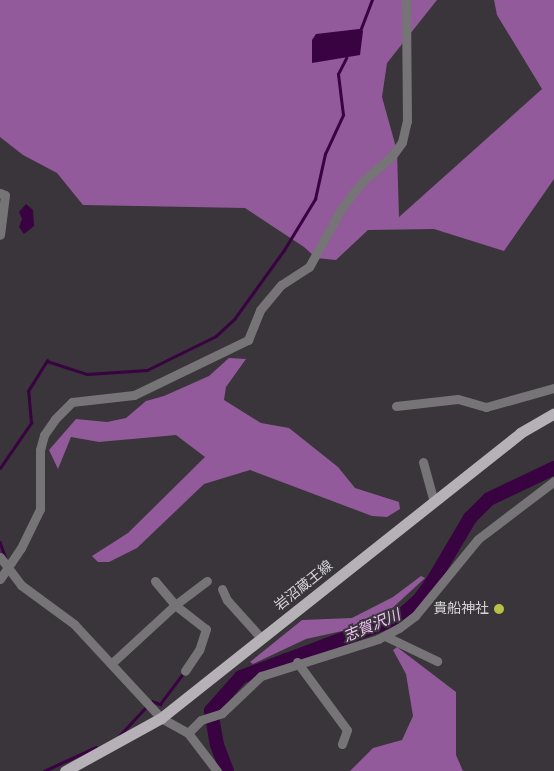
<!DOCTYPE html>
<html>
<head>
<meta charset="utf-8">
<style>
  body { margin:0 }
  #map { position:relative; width:554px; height:771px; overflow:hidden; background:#39353a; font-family:"Alegreya Sans","Noto Sans JP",sans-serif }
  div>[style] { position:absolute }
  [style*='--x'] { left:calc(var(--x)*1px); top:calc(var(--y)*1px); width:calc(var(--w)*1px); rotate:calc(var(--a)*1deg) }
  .forest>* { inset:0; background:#925a9a }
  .water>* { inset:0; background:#390241 }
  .stream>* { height:2.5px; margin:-1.25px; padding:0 1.25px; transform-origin:1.25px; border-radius:1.25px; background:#390241 }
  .river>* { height:14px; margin:-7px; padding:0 7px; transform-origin:7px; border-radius:7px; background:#390241 }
  .minor>* { height:9px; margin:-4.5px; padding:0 4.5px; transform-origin:4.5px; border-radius:4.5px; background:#767477 }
  .major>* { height:11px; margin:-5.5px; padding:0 5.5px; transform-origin:5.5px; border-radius:5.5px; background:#b5b1b6 }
  .dots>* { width:14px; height:14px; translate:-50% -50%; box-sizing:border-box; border:2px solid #39353a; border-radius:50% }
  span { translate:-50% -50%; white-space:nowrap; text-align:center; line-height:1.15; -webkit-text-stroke:4px #39353a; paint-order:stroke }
  .street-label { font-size:14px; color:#d6d4d7 }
  .poi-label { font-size:14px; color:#d6d4d7 }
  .right { translate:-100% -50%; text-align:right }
  .water-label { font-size:15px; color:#f0c2f6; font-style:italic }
</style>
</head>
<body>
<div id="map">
  <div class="forest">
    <div style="clip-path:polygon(0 0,437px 0,387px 63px,382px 97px,397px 151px,399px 217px,542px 89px,497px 15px,494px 0,554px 0,554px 179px,504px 251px,434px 229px,368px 230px,336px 260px,316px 258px,304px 247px,245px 208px,83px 205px,57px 173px,23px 155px,0 137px)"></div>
    <div style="clip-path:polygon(229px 358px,246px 359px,226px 387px,224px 400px,261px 423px,289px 428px,338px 467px,355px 488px,399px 502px,400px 509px,387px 517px,372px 516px,250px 470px,204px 484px,137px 548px,109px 562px,98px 562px,92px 556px,128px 533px,205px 457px,176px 435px,99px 442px,71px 437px,58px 469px,49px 450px,76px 419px,107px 422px,126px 418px,146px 401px,164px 396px,209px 376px)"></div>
    <div style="clip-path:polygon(421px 576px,425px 578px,387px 613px,356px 628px,306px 639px,253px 664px,250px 662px,302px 620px,352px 618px,393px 597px)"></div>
    <div style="clip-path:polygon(397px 647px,456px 692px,456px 755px,463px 771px,350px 771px,373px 748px,402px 740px,413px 716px,406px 674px,393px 650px)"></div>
  </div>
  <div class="water">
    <div style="clip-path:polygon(359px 29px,363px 31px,360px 55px,312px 63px,312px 40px,316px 34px)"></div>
    <div style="clip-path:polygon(26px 204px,33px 210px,34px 226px,24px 234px,19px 227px,22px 219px,19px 212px)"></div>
  </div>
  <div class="stream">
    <div style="--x:360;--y:31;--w:33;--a:-69"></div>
    <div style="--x:0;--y:468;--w:55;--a:-55.4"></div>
    <div style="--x:31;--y:423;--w:32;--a:-95"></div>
    <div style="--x:28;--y:391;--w:36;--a:-58"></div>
    <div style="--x:47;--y:361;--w:42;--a:18"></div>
    <div style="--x:87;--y:374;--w:60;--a:-3.8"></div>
    <div style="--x:147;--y:370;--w:77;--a:-26.2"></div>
    <div style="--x:216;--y:336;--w:26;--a:-43"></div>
    <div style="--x:235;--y:318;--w:84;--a:-54.2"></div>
    <div style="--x:284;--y:250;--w:60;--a:-58.7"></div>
    <div style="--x:315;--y:199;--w:46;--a:-77.5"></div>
    <div style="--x:325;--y:154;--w:43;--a:-65.2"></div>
    <div style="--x:343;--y:115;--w:41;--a:-97"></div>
    <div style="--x:338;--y:74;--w:18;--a:-63"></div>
    <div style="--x:0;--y:542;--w:18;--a:71"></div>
    <div style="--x:152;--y:701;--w:9;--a:21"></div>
    <div style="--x:160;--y:704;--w:40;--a:-53"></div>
    <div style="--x:119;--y:736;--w:38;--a:-47"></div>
    <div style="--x:44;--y:771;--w:57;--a:-24.8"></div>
  </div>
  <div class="river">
    <div style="--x:227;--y:771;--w:28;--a:-111"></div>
    <div style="--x:217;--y:745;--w:35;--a:-100"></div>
    <div style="--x:211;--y:711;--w:45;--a:-48.6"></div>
    <div style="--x:241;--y:677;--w:169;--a:-20.5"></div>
    <div style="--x:399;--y:618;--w:27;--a:-42"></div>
    <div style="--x:419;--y:600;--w:26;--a:-54"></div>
    <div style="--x:434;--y:579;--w:71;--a:-59.5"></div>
    <div style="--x:470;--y:518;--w:27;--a:-45"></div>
    <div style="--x:489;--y:499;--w:72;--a:-25.5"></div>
  </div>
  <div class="minor">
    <div style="--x:0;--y:193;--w:5;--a:22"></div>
    <div style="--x:5;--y:195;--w:40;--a:97.1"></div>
    <div style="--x:396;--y:406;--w:62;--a:-6.4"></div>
    <div style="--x:458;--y:399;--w:29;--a:16"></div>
    <div style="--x:486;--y:407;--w:71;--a:-15.6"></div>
    <div style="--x:423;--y:462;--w:41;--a:74.6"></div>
    <div style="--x:0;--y:557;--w:35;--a:53"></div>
    <div style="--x:21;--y:585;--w:66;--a:36.3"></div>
    <div style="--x:74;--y:624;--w:128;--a:47.2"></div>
    <div style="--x:161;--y:718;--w:31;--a:29"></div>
    <div style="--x:188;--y:733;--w:48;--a:52.7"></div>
    <div style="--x:0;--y:579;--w:37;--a:-56"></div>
    <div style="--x:21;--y:548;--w:43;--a:-64"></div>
    <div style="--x:40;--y:509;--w:59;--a:-90"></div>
    <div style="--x:40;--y:450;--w:16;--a:-75"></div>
    <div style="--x:44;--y:435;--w:19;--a:-55"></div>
    <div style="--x:55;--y:419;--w:24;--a:-45"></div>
    <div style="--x:72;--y:402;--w:62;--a:-6.4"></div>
    <div style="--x:134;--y:395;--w:127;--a:-25.8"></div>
    <div style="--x:248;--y:340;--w:32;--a:-68"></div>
    <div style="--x:260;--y:310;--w:33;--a:-50"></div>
    <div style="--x:281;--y:285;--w:33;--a:-33"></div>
    <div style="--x:309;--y:267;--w:66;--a:-61.1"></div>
    <div style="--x:341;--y:209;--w:34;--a:-52"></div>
    <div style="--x:362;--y:182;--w:40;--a:-41"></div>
    <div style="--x:392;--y:156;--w:17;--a:-54"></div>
    <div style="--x:402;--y:142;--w:22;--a:-77"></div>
    <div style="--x:407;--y:121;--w:121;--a:-90.5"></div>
    <div style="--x:155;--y:581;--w:31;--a:50"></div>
    <div style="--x:175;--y:605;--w:39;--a:38"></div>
    <div style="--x:206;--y:629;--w:22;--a:108"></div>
    <div style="--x:199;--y:650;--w:25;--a:124"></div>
    <div style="--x:222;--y:589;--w:12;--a:66"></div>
    <div style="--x:227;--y:600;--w:52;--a:48.1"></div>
    <div style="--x:385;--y:636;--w:58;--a:25.7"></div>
    <div style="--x:297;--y:662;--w:84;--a:53.7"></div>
    <div style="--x:347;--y:730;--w:15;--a:110"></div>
    <div style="--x:112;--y:663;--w:86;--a:-42.6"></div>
    <div style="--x:175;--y:605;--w:40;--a:-37"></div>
    <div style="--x:188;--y:733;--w:18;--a:-45"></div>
    <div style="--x:201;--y:720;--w:22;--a:-18"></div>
    <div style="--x:222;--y:713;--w:54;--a:-43.5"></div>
    <div style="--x:261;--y:676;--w:123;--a:-17.5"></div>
    <div style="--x:378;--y:639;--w:24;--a:-28"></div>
    <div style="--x:399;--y:628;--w:20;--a:-37"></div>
    <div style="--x:415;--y:616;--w:99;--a:-50.7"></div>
    <div style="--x:478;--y:539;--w:96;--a:-37.3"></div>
  </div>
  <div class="major">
    <div style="--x:65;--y:771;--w:110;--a:-28.9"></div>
    <div style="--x:161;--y:718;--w:458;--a:-38.4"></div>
    <div style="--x:520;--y:433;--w:39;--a:-30"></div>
  </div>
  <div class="dots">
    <div style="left:499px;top:609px;background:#b9c046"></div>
  </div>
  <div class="street-label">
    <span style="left:304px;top:586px;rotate:-39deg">岩沼蔵王線</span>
  </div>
  <div class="poi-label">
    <span class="right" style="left:489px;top:609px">貴船神社</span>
  </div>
  <div class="water-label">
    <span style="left:372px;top:626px;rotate:-23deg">志賀沢川</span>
  </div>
</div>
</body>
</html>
